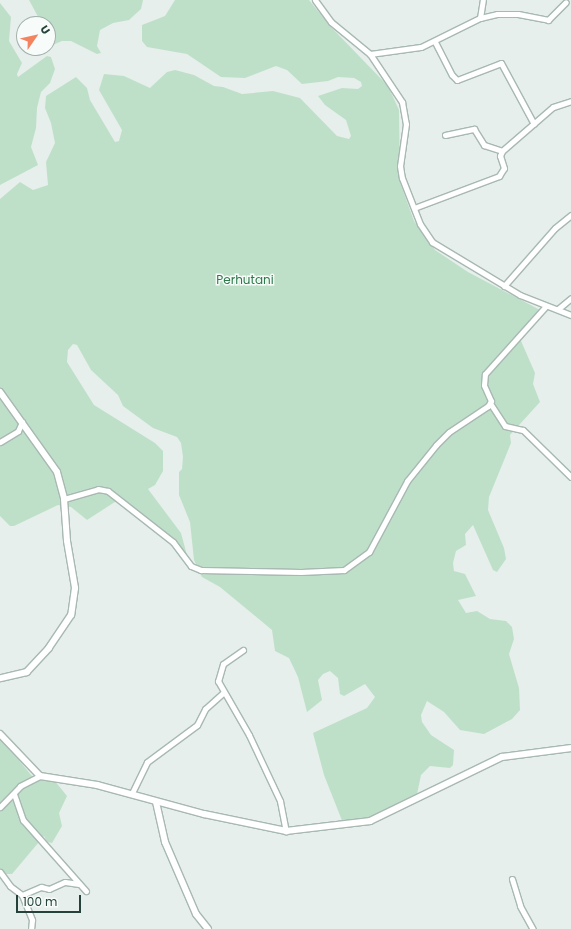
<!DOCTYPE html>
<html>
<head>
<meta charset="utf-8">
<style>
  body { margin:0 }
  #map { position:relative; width:571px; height:929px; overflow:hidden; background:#e6efeb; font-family:Poppins,sans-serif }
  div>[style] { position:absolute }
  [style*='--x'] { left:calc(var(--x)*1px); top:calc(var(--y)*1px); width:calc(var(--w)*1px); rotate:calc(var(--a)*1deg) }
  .green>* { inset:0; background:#bfe0c8 }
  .roads { filter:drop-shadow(1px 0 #a8b8b2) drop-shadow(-1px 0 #a8b8b2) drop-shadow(0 1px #a8b8b2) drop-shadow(0 -1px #a8b8b2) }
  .minor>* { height:5px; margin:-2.5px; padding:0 2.5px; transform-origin:2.5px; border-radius:2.5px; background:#fff }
  .tertiary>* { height:6px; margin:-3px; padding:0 3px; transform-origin:3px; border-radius:3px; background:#fff }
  span { translate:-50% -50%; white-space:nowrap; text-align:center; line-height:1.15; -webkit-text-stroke:3px #f7fbf9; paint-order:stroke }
  .park-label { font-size:12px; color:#2d7a4b }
  .north { position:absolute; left:16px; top:16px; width:40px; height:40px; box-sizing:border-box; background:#f7fbf9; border:1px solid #a3b1ad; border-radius:50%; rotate:56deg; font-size:11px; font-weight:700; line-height:16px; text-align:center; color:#24423a }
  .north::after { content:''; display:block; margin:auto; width:14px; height:18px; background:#f4845f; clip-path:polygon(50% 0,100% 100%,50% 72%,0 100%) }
  .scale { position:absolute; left:16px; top:895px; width:65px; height:18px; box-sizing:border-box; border:2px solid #24423a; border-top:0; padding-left:5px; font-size:12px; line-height:14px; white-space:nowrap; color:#24423a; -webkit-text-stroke:3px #f7fbf9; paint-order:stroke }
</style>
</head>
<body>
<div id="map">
  <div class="green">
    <div style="clip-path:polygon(29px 0,143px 0,141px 9px,129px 20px,113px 23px,100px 30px,97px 46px,101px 53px,97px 54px,71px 41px,62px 41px,48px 47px,48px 24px,42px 24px)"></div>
    <div style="clip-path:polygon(175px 0,309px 0,331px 27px,388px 86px,399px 110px,400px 182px,414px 221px,435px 250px,468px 272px,540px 310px,518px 334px,535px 373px,533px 384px,540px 402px,510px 435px,511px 443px,489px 497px,488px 510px,504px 548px,506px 559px,497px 572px,493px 570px,473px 525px,465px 534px,466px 545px,456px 551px,453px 563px,454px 571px,465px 574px,476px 596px,458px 600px,466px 613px,477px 611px,490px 619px,506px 621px,512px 627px,514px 639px,509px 654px,519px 688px,520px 710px,512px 719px,484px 734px,460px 730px,444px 712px,427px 701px,421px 715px,422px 722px,431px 735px,454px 750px,453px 765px,450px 768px,430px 766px,421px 775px,416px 799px,385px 814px,343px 823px,324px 775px,313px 733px,367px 708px,375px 697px,365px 684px,344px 696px,340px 694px,338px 678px,330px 671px,323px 674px,318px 680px,322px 700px,307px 712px,298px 677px,289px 658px,275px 651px,272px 630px,220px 587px,202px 577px,194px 560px,190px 522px,179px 495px,179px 472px,182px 469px,183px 457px,181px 443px,177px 437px,153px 428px,123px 406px,118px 395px,91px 370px,77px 345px,73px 344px,68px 350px,67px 362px,94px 405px,155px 443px,163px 451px,163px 471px,155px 485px,148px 489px,181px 533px,188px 559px,176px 542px,121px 498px,87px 520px,71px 507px,58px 505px,14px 526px,10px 526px,0 516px,0 199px,20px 182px,33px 190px,48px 185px,46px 162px,55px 143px,51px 123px,45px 108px,46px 96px,76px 77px,87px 88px,90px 100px,115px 142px,119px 141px,122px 130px,99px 90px,104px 74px,124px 76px,150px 88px,167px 72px,175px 70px,194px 75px,214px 86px,223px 87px,242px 94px,273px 91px,300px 98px,337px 136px,349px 139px,351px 136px,346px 120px,325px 105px,318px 96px,342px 88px,358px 89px,362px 86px,361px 82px,354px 78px,338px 77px,328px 81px,302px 84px,287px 70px,276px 66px,245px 78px,221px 77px,187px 54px,147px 47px,142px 41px,142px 25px,165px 16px)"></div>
    <div style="clip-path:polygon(0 3px,11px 17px,9px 41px,22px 63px,17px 74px,18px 77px,47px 56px,51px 57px,55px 69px,50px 83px,41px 92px,37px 108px,36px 128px,31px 147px,38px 165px,0 185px)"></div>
    <div style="clip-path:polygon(0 737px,31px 775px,38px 781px,54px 780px,67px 796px,59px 813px,62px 826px,52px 843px,47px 842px,44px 836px,12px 874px,0 874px)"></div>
  </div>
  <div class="roads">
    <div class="minor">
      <div style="--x:315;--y:0;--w:27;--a:54"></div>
      <div style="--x:331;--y:22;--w:50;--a:39.4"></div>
      <div style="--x:370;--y:54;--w:58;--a:56.3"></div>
      <div style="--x:402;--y:102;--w:22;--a:80"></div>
      <div style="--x:406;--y:124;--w:42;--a:98.1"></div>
      <div style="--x:400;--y:166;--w:12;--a:81"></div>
      <div style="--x:402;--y:178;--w:49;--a:68.6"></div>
      <div style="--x:420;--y:224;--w:22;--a:56"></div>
      <div style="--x:432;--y:242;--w:103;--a:31.1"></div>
      <div style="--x:520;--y:295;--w:55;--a:21.4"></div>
      <div style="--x:480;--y:18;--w:18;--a:-81"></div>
      <div style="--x:435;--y:42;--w:37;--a:63"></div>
      <div style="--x:452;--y:75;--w:7;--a:45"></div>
      <div style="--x:457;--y:80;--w:47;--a:-21.1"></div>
      <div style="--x:501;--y:63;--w:69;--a:61.6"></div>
      <div style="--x:370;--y:54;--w:51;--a:-7.8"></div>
      <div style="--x:421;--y:47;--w:66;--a:-26.2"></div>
      <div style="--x:480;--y:18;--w:17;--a:-13"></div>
      <div style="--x:497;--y:14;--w:21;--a:0"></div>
      <div style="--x:518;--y:14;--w:31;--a:11"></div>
      <div style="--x:548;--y:20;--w:25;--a:-45"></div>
      <div style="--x:445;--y:135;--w:30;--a:-12"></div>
      <div style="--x:474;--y:129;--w:19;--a:58"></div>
      <div style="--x:484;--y:145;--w:19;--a:18"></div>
      <div style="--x:414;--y:208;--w:91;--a:-20.6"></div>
      <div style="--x:499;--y:176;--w:9;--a:-58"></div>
      <div style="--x:504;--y:168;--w:13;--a:-108"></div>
      <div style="--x:500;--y:156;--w:5;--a:-68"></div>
      <div style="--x:502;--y:151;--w:67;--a:-40.8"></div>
      <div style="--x:553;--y:107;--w:19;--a:-18"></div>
      <div style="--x:504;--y:286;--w:77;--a:-48.7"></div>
      <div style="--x:555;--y:228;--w:21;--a:-39"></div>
      <div style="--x:558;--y:309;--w:17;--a:-40"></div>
      <div style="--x:490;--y:403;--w:27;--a:57"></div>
      <div style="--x:505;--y:426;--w:18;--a:13"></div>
      <div style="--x:523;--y:430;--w:67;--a:44.4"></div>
      <div style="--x:0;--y:442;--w:21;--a:-31"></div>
      <div style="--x:18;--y:431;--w:10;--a:-66"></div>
      <div style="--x:64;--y:499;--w:35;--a:-16"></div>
      <div style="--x:98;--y:489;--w:10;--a:11"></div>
      <div style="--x:108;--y:491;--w:83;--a:38.1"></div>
      <div style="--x:173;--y:542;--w:30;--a:53"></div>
      <div style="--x:191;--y:566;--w:11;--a:22"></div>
      <div style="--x:201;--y:570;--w:100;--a:1.1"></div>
      <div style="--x:301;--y:572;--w:43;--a:-2.7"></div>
      <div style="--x:344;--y:570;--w:31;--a:-36"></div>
      <div style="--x:369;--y:552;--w:81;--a:-61.8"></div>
      <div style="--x:407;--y:481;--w:46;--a:-51.1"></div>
      <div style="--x:436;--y:445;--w:18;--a:-45"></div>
      <div style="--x:449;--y:432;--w:47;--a:-33.7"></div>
      <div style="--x:488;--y:406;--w:6;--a:-59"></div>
      <div style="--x:491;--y:401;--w:17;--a:-114"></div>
      <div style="--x:484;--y:385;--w:11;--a:-85"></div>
      <div style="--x:485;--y:374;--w:91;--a:-48.1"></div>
      <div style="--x:243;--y:650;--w:24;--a:145"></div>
      <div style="--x:223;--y:664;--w:18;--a:106"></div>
      <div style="--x:218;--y:681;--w:62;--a:60.1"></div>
      <div style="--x:249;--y:735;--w:73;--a:64.8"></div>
      <div style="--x:280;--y:801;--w:31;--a:79"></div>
      <div style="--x:132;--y:793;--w:34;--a:-64"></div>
      <div style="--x:147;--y:762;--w:62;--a:-36.5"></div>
      <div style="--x:197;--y:725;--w:18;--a:-63"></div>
      <div style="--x:205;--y:709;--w:25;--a:-42"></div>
      <div style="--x:14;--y:794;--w:28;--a:71"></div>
      <div style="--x:23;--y:820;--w:95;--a:48.4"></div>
      <div style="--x:0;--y:807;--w:29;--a:-46"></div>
      <div style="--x:20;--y:786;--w:22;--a:-27"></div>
      <div style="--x:0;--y:872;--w:17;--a:54"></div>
      <div style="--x:10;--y:886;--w:15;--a:37"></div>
      <div style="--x:22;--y:895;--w:27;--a:68"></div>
      <div style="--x:32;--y:920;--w:9;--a:96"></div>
      <div style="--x:512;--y:879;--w:28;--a:73"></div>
      <div style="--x:520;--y:906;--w:26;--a:61"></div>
      <div style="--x:22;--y:895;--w:21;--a:-23"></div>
      <div style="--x:41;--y:887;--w:8;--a:14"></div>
      <div style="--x:49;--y:889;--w:17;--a:-24"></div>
      <div style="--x:65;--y:882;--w:14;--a:8"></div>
    </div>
    <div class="tertiary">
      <div style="--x:0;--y:392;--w:98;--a:54.5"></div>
      <div style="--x:57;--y:472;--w:28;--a:75"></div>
      <div style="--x:64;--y:499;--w:42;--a:85.9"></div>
      <div style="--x:67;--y:541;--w:48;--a:80.3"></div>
      <div style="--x:75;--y:588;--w:27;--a:98"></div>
      <div style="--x:71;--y:615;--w:40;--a:124"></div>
      <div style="--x:49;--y:648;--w:33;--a:133"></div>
      <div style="--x:27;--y:672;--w:28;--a:167"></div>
      <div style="--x:0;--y:734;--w:58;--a:46.4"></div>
      <div style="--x:40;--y:776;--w:58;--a:9"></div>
      <div style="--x:97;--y:785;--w:111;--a:15.2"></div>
      <div style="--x:204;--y:814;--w:84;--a:11.7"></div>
      <div style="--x:286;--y:831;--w:85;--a:-6.8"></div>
      <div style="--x:370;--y:821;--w:147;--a:-25.9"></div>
      <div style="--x:502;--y:757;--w:70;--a:-7.4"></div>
      <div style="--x:156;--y:802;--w:41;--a:77.3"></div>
      <div style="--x:165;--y:842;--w:78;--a:66.7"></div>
      <div style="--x:196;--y:914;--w:19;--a:51"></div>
    </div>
  </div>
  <div class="park-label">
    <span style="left:245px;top:280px">Perhutani</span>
  </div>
  <div class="north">U</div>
  <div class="scale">100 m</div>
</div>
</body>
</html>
